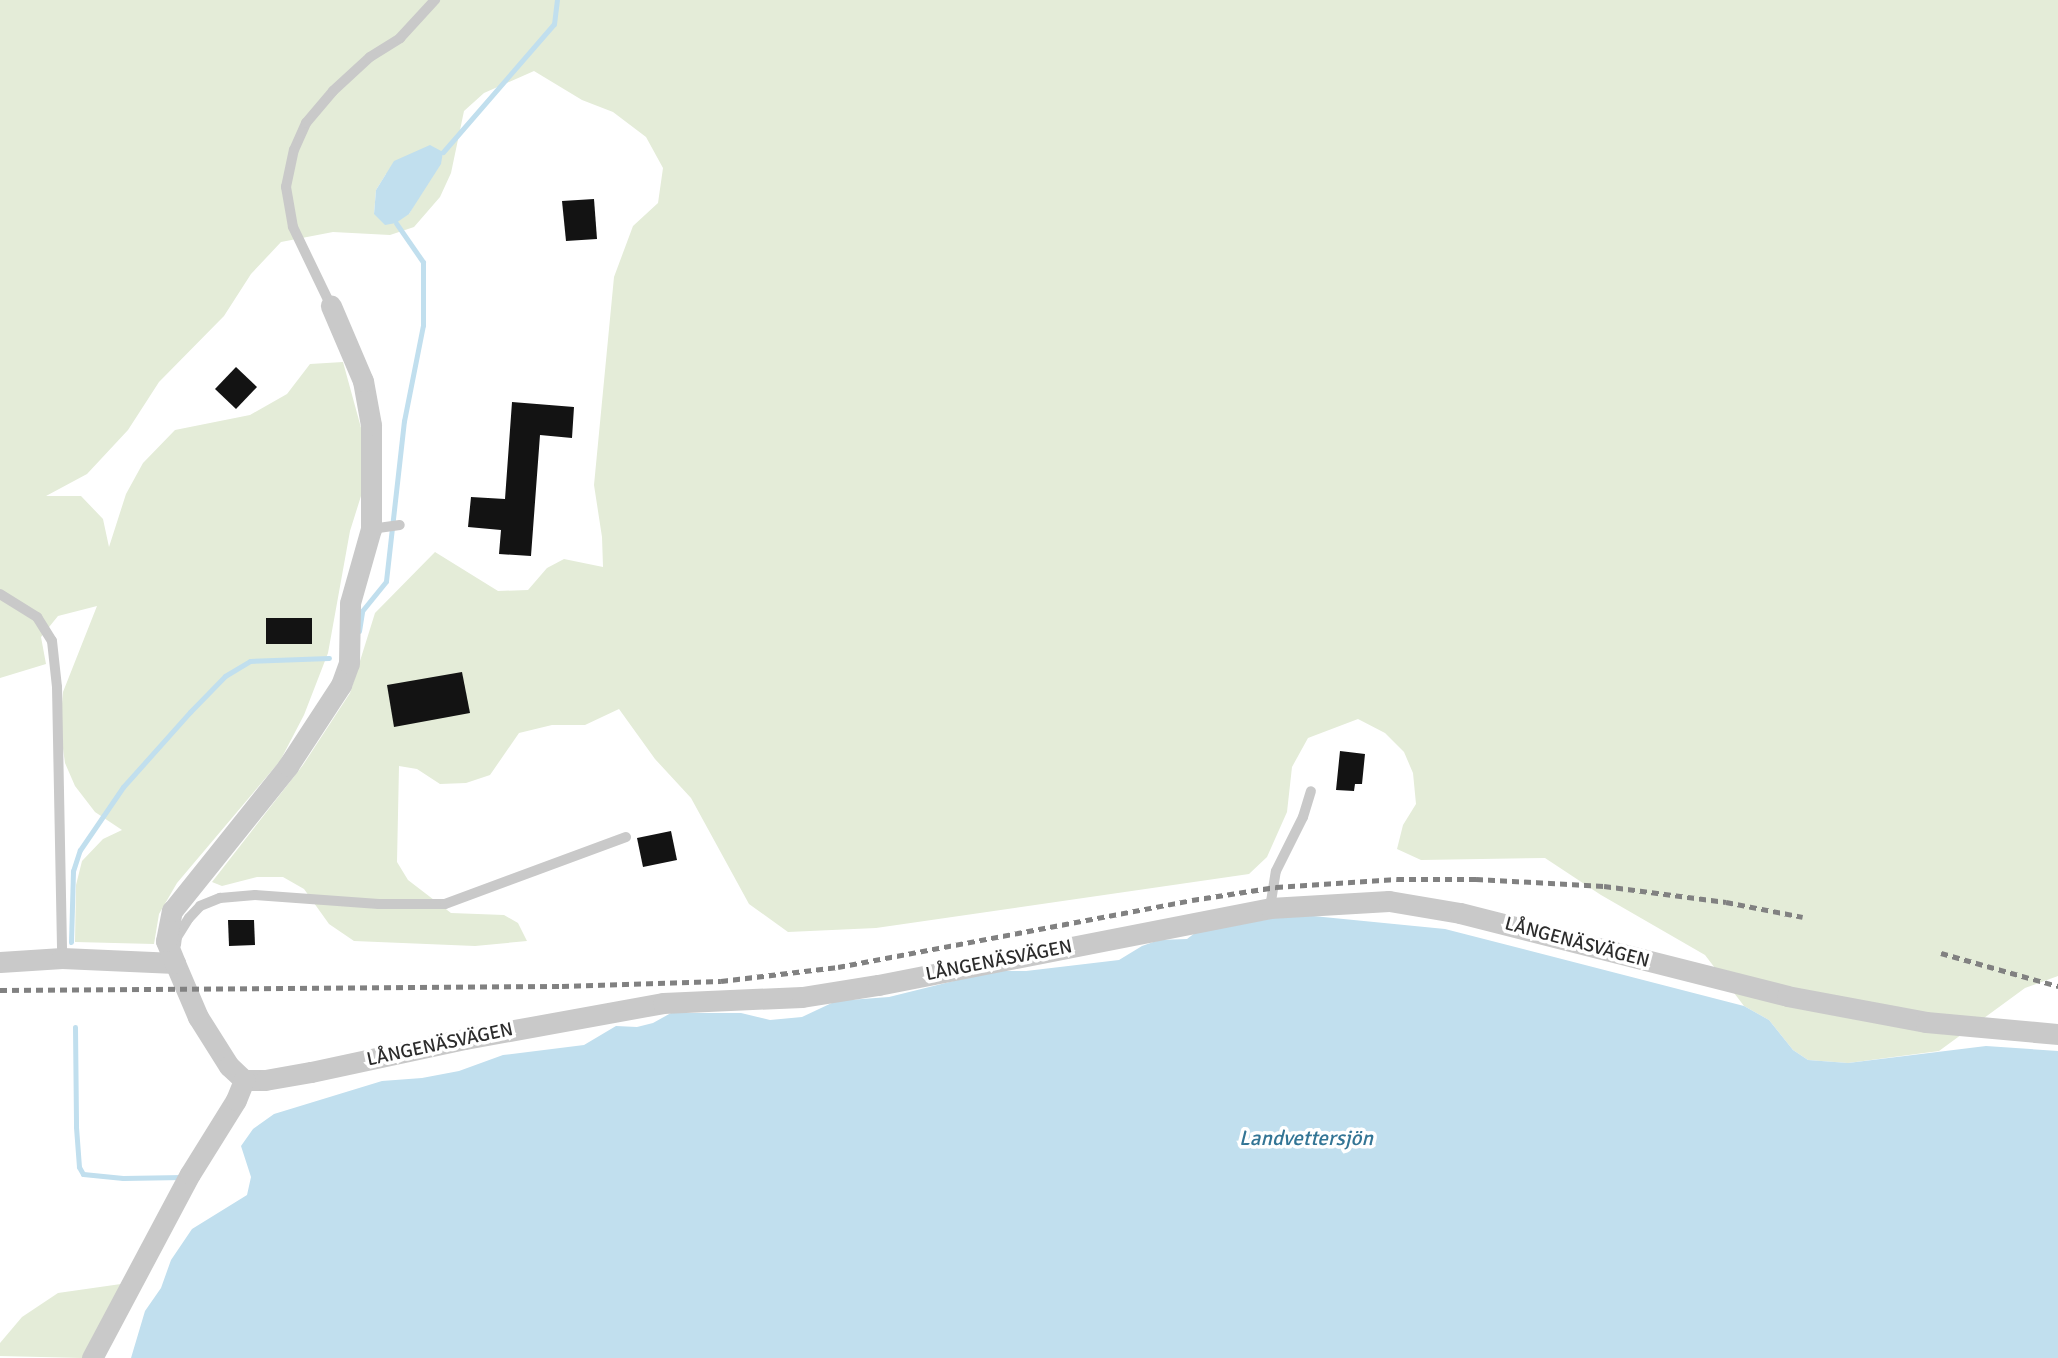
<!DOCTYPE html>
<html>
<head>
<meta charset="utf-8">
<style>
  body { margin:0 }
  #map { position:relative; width:2058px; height:1358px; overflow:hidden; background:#fff; font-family:Signika,sans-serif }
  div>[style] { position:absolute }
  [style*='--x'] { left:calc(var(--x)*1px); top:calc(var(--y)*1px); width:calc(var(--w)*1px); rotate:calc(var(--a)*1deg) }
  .green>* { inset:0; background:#e4ecd8 }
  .water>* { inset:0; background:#c1dfee }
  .stream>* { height:5px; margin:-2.5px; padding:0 2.5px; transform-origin:2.5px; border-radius:2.5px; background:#c1dfee }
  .building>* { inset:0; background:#131313 }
  .lane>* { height:10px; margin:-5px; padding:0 5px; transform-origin:5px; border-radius:5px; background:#c9c9c9 }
  .street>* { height:21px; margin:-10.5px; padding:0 10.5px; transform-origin:10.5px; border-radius:10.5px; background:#c9c9c9 }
  .rail>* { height:5px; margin-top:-2.5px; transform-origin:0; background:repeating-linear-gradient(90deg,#818181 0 7px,transparent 0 12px) }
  span { translate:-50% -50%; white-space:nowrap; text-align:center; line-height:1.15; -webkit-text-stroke:7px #fff; paint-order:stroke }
  .street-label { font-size:19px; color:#2c2c2c }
  .water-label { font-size:21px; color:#337595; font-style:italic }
</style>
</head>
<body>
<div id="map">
  <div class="green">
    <div style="clip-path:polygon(evenodd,0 0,2058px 0,2058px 976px,2025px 988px,1939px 1051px,1848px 1063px,1808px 1060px,1793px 1050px,1769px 1020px,1744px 1006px,1705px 955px,1601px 895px,1545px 858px,1421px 860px,1397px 849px,1403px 825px,1416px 804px,1413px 773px,1404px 752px,1385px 733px,1358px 719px,1308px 738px,1292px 767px,1287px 812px,1267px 857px,1249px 874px,876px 928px,788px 932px,749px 904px,691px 798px,655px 759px,619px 709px,585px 725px,552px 725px,519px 733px,490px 775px,466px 783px,440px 784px,417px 769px,399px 766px,397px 862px,408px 880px,451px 913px,504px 915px,518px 923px,527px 941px,475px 946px,354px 941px,329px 924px,304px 889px,283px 877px,257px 877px,222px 886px,212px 882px,303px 765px,350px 693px,375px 613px,435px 552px,498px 591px,528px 590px,547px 568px,564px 559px,603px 567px,602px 537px,594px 485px,614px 277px,633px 226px,658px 203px,663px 168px,646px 137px,613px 112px,582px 100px,534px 71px,484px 93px,464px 111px,451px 173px,440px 197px,414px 227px,390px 235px,333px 232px,281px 242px,251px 274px,224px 316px,159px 382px,128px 430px,87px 474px,46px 496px,81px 496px,103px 519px,109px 547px,126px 494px,143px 463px,175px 430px,250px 415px,287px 394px,310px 364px,343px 362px,363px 435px,361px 496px,350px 531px,328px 653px,304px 715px,280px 761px,177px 883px,159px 914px,154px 944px,75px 942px,76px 885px,82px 861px,103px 839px,122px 830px,95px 812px,75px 786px,65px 763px,60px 727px,63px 692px,97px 606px,58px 616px,41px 637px,46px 664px,0 678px,0 0,386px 174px,419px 196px,409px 214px,374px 214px,376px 190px,386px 174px)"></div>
    <div style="clip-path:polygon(121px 1284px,82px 1358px,0 1356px,0 1343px,22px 1317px,58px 1293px)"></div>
  </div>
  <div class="water">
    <div style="clip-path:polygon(430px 145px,443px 152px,441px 164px,409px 214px,396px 223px,385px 225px,374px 214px,376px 190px,394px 161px)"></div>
    <div style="clip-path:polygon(1313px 916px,1445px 929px,1744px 1006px,1769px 1020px,1793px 1050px,1808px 1060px,1848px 1063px,1986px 1046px,2058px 1051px,2058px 1358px,131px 1358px,145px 1311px,161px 1288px,171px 1260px,192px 1229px,247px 1195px,251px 1177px,241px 1146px,253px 1129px,274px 1114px,382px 1081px,422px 1078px,459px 1071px,503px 1055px,584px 1045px,616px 1026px,637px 1027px,653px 1023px,671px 1013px,741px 1013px,770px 1020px,802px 1017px,836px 1001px,889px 997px,994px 971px,1026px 971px,1119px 960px,1142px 946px,1159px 940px,1187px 939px,1199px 930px,1276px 917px)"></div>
  </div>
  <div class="stream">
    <div style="--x:443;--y:152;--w:169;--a:-49.1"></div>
    <div style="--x:554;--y:24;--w:24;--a:-83"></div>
    <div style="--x:359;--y:631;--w:20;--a:-81"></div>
    <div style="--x:362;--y:611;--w:38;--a:-51"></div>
    <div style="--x:386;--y:581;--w:161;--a:-83.6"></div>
    <div style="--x:404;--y:421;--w:98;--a:-78.8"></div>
    <div style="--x:423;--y:325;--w:63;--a:-90"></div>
    <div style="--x:423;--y:262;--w:47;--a:-124.7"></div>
    <div style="--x:71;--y:942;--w:71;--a:-88.4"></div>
    <div style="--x:73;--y:871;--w:22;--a:-72"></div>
    <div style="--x:80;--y:850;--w:76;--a:-55.7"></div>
    <div style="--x:123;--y:787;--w:101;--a:-48.2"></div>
    <div style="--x:190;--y:712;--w:50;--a:-45.8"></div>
    <div style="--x:225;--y:676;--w:29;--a:-31"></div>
    <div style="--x:250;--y:661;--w:79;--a:-2.2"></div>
    <div style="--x:75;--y:1027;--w:100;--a:89.4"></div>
    <div style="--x:76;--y:1127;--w:40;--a:85.7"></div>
    <div style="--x:79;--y:1167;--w:8;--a:60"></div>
    <div style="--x:83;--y:1174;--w:40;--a:5.7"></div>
    <div style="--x:123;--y:1178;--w:60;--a:-1"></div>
  </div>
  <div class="building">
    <div style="clip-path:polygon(594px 199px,597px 239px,566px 241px,562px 201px)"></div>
    <div style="clip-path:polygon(236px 367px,257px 387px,236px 409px,215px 389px)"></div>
    <div style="clip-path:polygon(512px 402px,574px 407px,572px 438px,540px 435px,531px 556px,499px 554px,501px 530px,468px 527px,471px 497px,505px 499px)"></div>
    <div style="clip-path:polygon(266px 618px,312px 618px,312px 644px,266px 644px)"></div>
    <div style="clip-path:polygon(462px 672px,470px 713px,394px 727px,387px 685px)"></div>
    <div style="clip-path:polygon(1340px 751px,1365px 754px,1362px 784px,1355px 784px,1354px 791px,1336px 790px)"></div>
    <div style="clip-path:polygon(671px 831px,677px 860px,643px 867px,637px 838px)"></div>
    <div style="clip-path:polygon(228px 920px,254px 920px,255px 945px,229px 946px)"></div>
  </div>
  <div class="lane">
    <div style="--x:331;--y:306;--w:88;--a:-115.7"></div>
    <div style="--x:293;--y:227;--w:41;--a:-99.9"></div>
    <div style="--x:286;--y:187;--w:38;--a:-78"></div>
    <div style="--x:294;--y:150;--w:30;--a:-66"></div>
    <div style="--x:306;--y:123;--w:42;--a:-49.8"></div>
    <div style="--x:333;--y:91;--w:50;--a:-42.6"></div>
    <div style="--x:370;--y:57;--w:36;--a:-32"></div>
    <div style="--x:400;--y:38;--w:52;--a:-47.4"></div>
    <div style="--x:371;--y:529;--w:29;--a:-8"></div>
    <div style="--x:0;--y:594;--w:44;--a:31.9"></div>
    <div style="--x:37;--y:617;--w:28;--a:58"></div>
    <div style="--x:52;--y:641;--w:46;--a:83.8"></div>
    <div style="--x:57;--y:687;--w:271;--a:88.9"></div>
    <div style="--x:1270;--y:908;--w:37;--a:-81"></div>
    <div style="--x:1276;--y:871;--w:60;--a:-63.4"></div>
    <div style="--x:1303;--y:817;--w:27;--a:-73"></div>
    <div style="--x:176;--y:945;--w:8;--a:-83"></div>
    <div style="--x:177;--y:937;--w:22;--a:-58"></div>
    <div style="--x:189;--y:918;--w:16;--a:-47"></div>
    <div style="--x:200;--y:906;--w:22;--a:-22"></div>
    <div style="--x:220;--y:898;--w:35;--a:-5"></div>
    <div style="--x:255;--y:895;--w:124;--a:4.2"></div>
    <div style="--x:379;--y:904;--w:66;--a:0"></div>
    <div style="--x:445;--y:904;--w:193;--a:-20.3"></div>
  </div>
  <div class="street">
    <div style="--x:0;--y:962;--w:62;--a:-3.7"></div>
    <div style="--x:62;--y:958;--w:113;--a:2.5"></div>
    <div style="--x:175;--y:963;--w:59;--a:66.9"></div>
    <div style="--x:198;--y:1017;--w:58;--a:57.7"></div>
    <div style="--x:229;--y:1066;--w:21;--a:43"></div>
    <div style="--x:244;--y:1080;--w:21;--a:0"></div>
    <div style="--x:265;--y:1080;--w:47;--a:-9.9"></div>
    <div style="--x:311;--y:1072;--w:157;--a:-12.1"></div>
    <div style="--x:465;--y:1039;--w:201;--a:-10.3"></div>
    <div style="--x:663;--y:1003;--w:139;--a:-2.5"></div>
    <div style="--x:802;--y:997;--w:77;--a:-9"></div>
    <div style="--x:878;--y:985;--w:399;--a:-11.1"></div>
    <div style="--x:1270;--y:908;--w:119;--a:-3.4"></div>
    <div style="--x:1389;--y:901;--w:72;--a:9.6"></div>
    <div style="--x:1460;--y:913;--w:337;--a:14.2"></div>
    <div style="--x:1787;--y:996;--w:141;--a:10.6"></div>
    <div style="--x:1926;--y:1022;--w:133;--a:5.2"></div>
    <div style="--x:175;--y:963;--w:24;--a:-112"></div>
    <div style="--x:166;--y:941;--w:31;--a:-79"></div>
    <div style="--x:172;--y:911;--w:186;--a:-51.3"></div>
    <div style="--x:288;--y:766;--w:97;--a:-56.8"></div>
    <div style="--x:341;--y:685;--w:23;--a:-70"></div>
    <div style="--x:349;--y:663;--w:60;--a:-89"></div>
    <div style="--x:350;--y:603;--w:77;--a:-74.2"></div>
    <div style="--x:371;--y:529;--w:104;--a:-90"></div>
    <div style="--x:371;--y:425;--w:45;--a:-100.3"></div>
    <div style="--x:363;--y:381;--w:82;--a:-113.1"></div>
    <div style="--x:92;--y:1358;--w:208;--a:-62"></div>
    <div style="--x:190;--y:1174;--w:87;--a:-58.1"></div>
    <div style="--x:236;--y:1100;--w:22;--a:-68"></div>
  </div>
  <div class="rail">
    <div style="--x:1941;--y:953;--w:122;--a:15.8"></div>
    <div style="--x:0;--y:990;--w:562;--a:-0.41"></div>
    <div style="--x:562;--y:986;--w:159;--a:-1.8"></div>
    <div style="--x:721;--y:981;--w:118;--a:-6.8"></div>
    <div style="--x:838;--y:967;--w:360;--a:-10.7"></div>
    <div style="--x:1192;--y:900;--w:85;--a:-8.8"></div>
    <div style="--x:1276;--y:887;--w:121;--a:-3.8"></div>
    <div style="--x:1397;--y:879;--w:79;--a:0"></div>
    <div style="--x:1476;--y:879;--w:128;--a:3.1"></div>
    <div style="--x:1604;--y:886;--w:123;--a:7.5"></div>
    <div style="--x:1726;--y:902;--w:78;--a:11"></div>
  </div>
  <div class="street-label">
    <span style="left:1577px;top:943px;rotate:15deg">LÅNGENÄSVÄGEN</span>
    <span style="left:999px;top:961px;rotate:-11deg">LÅNGENÄSVÄGEN</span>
    <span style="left:440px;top:1045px;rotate:-12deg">LÅNGENÄSVÄGEN</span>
  </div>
  <div class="water-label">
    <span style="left:1306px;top:1138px">Landvettersjön</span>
  </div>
</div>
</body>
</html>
